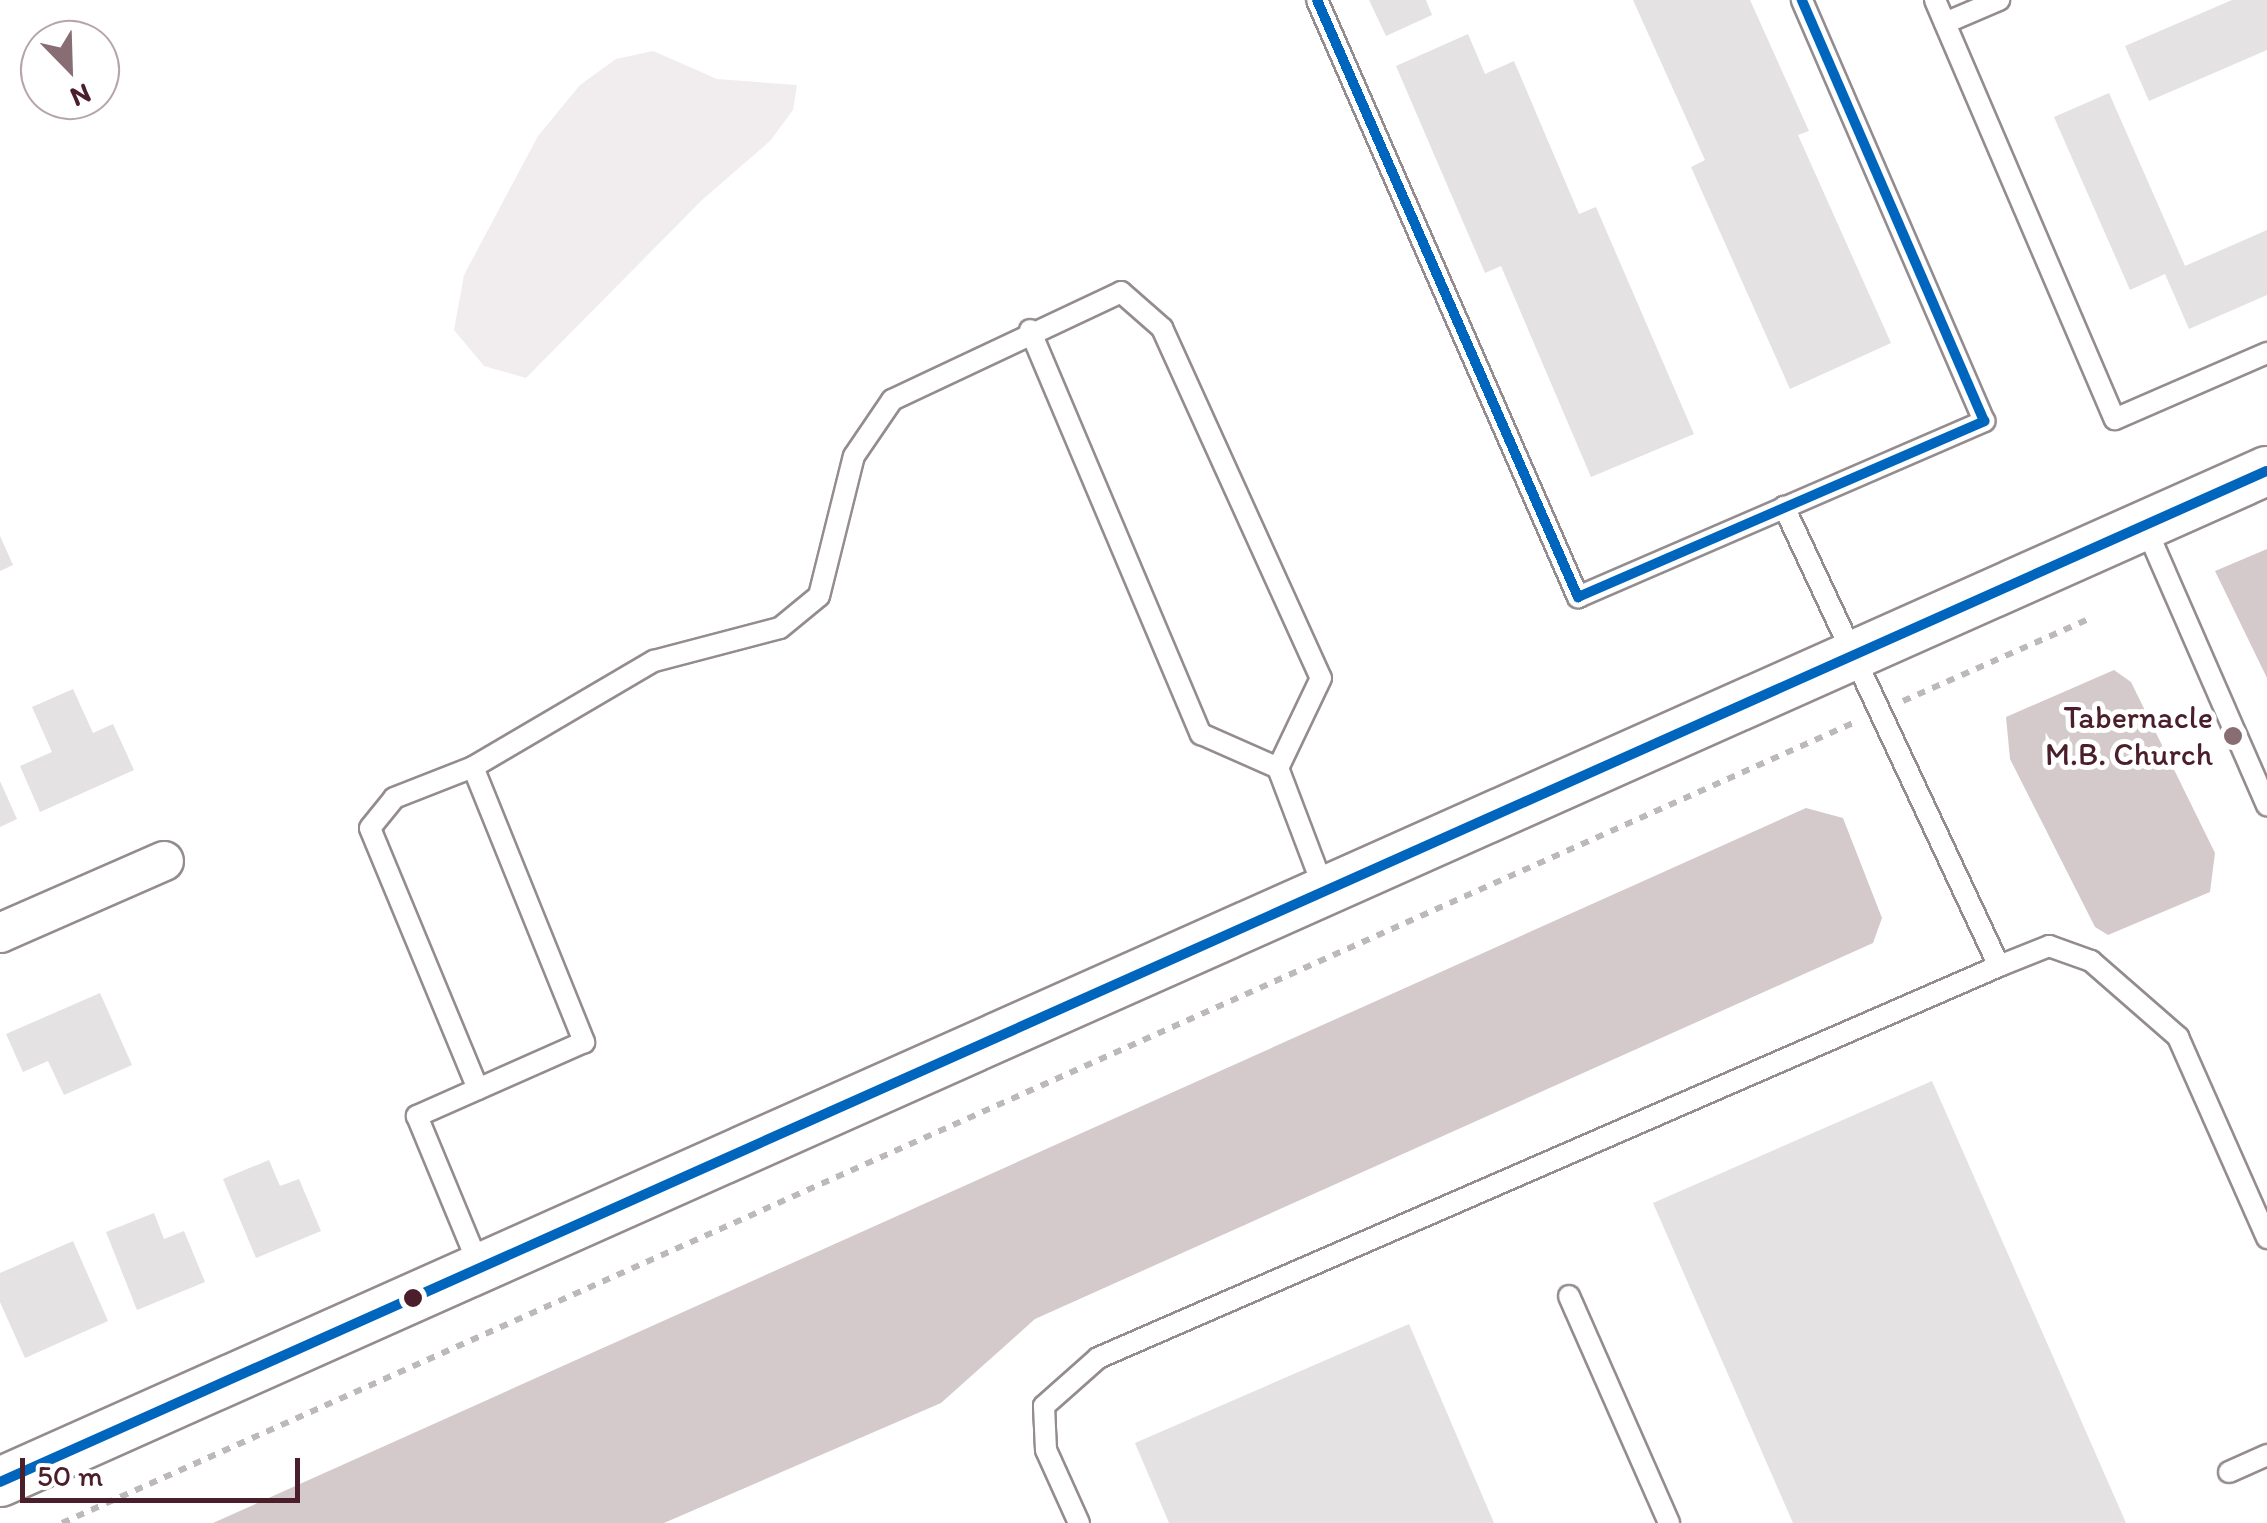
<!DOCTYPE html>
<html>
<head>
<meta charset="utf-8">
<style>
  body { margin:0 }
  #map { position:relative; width:2267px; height:1523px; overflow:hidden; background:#fff; font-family:Itim,sans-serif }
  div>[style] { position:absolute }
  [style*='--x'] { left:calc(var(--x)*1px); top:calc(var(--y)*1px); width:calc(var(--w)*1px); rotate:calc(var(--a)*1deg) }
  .built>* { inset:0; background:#f1edee }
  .water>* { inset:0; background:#d4cacc }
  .building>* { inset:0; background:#e4e2e3 }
  .path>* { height:6px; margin-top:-3px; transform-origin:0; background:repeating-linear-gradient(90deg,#bdb8b9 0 8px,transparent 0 16px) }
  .roads { filter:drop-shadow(2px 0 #948c8e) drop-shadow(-2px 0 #948c8e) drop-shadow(0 2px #948c8e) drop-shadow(0 -2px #948c8e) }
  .service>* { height:20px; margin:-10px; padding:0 10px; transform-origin:10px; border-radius:10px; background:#fff }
  .minor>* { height:38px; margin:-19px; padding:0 19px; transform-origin:19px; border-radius:19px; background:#fff }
  .tertiary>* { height:48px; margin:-24px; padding:0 24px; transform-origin:24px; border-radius:24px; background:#fff }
  .bus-1>* { height:10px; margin:-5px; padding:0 5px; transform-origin:5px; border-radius:5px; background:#0065bd }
  .dots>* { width:28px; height:28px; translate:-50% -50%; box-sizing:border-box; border:5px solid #fff; border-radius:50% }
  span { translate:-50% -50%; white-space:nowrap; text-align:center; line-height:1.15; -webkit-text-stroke:10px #fff; paint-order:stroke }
  .poi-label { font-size:32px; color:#4a1f2b }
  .right { translate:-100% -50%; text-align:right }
  .north { position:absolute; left:20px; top:20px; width:100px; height:100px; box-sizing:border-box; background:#fff; border:2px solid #b7a5aa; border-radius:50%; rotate:157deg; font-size:28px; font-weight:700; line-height:40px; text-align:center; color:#4a1f2b }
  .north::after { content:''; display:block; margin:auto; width:35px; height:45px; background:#896d75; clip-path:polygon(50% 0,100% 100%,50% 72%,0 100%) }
  .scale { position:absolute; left:20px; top:1458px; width:280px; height:45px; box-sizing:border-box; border:5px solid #4a1f2b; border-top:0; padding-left:12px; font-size:30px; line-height:35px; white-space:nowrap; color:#4a1f2b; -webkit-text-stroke:8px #fff; paint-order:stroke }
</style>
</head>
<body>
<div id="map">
  <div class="built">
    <div style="clip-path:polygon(653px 51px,717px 79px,797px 85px,793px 110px,770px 141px,702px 200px,526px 378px,484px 366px,454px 330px,464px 275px,538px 136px,580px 85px,616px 59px)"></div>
  </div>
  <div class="water">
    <div style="clip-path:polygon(2267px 549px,2267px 678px,2215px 571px)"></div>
    <div style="clip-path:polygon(2114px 670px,2131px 682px,2215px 853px,2210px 892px,2108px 935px,2095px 927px,2010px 759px,2006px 717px)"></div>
    <div style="clip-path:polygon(1806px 808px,1843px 818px,1882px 918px,1873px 943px,1035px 1319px,941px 1403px,664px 1523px,213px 1523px)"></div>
  </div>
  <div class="building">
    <div style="clip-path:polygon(1369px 0,1426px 0,1432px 15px,1386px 36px)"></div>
    <div style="clip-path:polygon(1633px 0,1750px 0,1809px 131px,1798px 135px,1891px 343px,1790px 389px,1691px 167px,1705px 160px)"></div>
    <div style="clip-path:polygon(2232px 0,2267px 0,2267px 50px,2149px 101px,2125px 46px)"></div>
    <div style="clip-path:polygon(1468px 34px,1485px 74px,1514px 61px,1579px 214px,1596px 207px,1694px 434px,1591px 477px,1501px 266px,1485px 273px,1396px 66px)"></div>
    <div style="clip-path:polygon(2109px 93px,2185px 266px,2267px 230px,2267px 295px,2189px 329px,2165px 274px,2130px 290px,2054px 117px)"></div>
    <div style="clip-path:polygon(0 536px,13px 565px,0 571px)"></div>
    <div style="clip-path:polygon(73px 689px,93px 733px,113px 724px,134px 770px,40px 812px,20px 766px,52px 752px,32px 707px)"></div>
    <div style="clip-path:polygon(0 781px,17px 819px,0 827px)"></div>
    <div style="clip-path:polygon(100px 993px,132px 1065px,64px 1095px,48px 1061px,23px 1072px,6px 1034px)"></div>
    <div style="clip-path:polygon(1932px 1081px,2126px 1523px,1793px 1523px,1653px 1203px)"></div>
    <div style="clip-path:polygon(269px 1160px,280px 1186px,299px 1179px,321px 1231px,256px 1258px,223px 1179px)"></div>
    <div style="clip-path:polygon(154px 1213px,164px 1239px,184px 1231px,205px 1282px,137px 1310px,106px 1232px)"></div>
    <div style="clip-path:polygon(73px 1241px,108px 1321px,25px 1358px,0 1302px,0 1273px)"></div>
    <div style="clip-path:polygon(1409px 1324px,1494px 1523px,1169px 1523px,1135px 1443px)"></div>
  </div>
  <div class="path">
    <div style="--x:1903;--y:701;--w:206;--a:-23.8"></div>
    <div style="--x:62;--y:1523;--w:1964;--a:-24.07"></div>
  </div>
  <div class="roads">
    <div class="service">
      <div style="--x:1317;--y:0;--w:652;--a:66.39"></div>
      <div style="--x:1578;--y:597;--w:443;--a:-23.4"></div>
      <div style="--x:1984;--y:421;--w:459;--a:-113.4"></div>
      <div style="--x:1935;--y:0;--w:456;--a:66.8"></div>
      <div style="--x:2115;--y:419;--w:166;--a:-23.5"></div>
      <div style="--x:1945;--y:23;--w:59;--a:-23.1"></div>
      <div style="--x:1030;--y:330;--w:439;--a:67.1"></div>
      <div style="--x:1201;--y:734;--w:84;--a:23.8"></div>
      <div style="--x:2145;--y:526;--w:305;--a:66.4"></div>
      <div style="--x:473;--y:767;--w:210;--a:-30.4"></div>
      <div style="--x:654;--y:661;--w:130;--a:-14.7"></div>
      <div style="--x:780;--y:628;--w:50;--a:-39.4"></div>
      <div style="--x:819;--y:596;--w:144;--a:-76"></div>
      <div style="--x:854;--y:456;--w:68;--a:-55.8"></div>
      <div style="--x:892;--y:400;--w:253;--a:-25.2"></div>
      <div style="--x:1121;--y:292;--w:55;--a:41.3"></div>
      <div style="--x:1162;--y:328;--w:384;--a:65.6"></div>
      <div style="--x:1321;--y:678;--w:100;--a:115.5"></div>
      <div style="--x:1278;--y:768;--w:133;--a:69.2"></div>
      <div style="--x:1999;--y:966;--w:54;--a:-21.8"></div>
      <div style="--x:2049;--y:946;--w:45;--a:19.7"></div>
      <div style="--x:2091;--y:961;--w:116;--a:41.1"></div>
      <div style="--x:2178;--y:1037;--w:220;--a:66.1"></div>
      <div style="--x:478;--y:1089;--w:282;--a:-112.5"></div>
      <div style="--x:370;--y:828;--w:38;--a:-51"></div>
      <div style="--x:394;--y:798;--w:85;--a:-21.4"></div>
      <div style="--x:473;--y:767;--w:297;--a:68"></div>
      <div style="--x:584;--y:1042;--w:183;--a:156.1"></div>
      <div style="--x:417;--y:1116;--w:165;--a:67.5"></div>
      <div style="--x:1569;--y:1296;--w:248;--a:66.2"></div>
      <div style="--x:2229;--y:1472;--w:42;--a:-24.1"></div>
      <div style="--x:1079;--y:1523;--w:80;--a:-114.3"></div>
      <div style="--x:1046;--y:1450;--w:44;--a:-92.6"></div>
      <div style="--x:1044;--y:1406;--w:72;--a:-41.6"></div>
      <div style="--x:1098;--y:1358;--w:983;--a:-23.51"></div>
      <div style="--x:1999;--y:966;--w:507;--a:-115.1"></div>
    </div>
    <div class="minor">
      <div style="--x:0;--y:933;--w:179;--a:-23.7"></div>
    </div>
    <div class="tertiary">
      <div style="--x:0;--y:1482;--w:2482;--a:-24.04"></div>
    </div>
  </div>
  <div class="bus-1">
    <div style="--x:1317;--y:0;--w:652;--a:66.39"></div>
    <div style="--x:1578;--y:597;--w:443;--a:-23.4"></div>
    <div style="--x:1984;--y:421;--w:459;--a:-113.4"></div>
    <div style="--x:0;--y:1482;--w:2482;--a:-24.04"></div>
  </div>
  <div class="dots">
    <div style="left:2233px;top:736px;background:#896d75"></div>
    <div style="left:413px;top:1298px;background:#4a1f2b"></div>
  </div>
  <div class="poi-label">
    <span class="right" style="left:2213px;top:736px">Tabernacle<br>M.B. Church</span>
  </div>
  <div class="north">N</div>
  <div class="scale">50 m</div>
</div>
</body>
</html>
